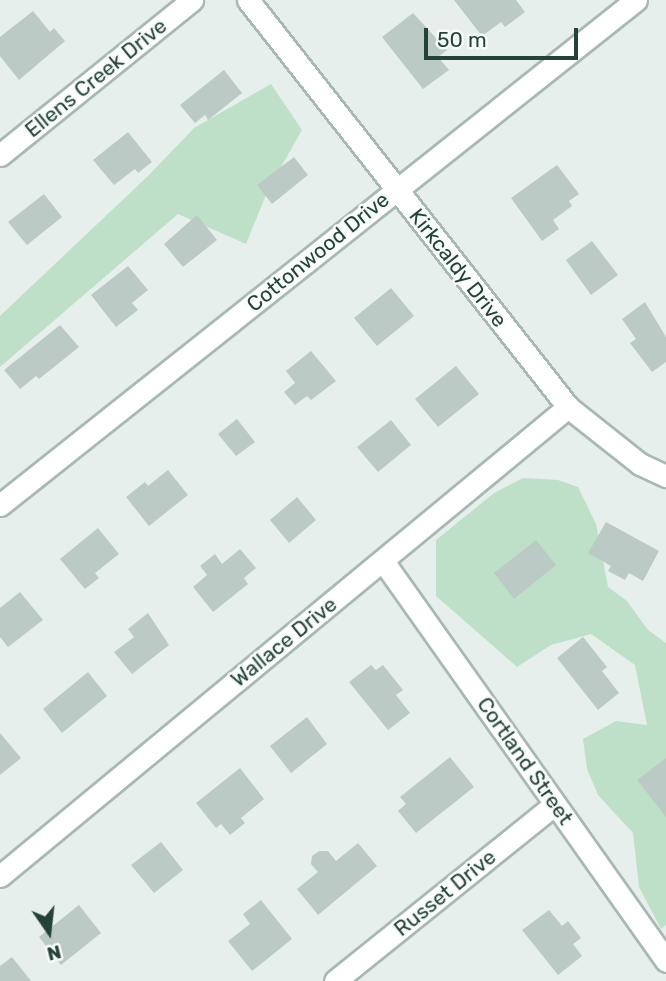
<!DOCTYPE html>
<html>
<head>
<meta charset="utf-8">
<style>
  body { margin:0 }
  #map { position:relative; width:666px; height:981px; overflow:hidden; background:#e6efeb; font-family:Rubik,sans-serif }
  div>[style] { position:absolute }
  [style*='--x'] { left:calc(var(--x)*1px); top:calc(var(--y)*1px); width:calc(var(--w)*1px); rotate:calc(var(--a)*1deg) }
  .green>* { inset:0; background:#bfe0c8 }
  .building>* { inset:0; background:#bbcac4 }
  .roads { filter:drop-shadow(2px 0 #a8b8b2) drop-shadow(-2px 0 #a8b8b2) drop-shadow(0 2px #a8b8b2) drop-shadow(0 -2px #a8b8b2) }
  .minor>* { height:21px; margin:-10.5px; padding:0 10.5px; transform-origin:10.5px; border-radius:10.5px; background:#fff }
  span { translate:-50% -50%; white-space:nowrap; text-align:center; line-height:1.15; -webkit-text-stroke:5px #f7fbf9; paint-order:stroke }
  .street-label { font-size:21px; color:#24423a }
  .north { position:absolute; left:14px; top:897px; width:70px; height:70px; -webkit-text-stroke:5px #f7fbf9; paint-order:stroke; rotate:166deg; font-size:19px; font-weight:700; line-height:28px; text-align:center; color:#24423a }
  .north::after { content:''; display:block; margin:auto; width:24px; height:32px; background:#24423a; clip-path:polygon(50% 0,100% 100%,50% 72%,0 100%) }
  .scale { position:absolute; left:424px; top:28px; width:154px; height:32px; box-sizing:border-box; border:4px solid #24423a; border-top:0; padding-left:9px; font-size:21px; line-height:24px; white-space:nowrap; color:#24423a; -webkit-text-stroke:5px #f7fbf9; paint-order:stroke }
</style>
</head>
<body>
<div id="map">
  <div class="green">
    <div style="clip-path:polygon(271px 84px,302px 130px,268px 190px,246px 244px,178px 214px,0 367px,0 316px,149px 175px,194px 128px)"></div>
    <div style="clip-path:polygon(523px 478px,558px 480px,578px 487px,596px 524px,608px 587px,627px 601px,648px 630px,666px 643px,666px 925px,661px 929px,639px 887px,633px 833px,598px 795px,587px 769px,583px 739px,616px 721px,647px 725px,635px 665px,591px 634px,551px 645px,517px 667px,436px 596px,436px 540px,494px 493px)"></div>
  </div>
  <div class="building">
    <div style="clip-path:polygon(454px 0,516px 0,525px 12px,505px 27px,501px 22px,482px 36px)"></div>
    <div style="clip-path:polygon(33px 11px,50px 32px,54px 28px,65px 41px,19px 80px,0 56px,0 37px)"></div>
    <div style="clip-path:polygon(413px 13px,447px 50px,438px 57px,449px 70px,423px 89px,382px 37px)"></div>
    <div style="clip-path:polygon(224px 70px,242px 93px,208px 120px,205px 115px,195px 123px,180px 105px)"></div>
    <div style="clip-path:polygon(128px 132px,152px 162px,138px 173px,135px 169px,114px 185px,93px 160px)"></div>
    <div style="clip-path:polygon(294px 157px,308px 175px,272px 204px,257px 185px)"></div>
    <div style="clip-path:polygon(557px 165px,579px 194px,569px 201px,572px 206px,553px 220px,559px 229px,542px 241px,511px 198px)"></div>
    <div style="clip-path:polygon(44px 194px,62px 217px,27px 245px,8px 222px)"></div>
    <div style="clip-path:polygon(197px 215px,217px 240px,183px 267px,164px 244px)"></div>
    <div style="clip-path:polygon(592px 241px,618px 275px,591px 295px,566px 260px)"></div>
    <div style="clip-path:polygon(128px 266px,148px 290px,132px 303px,138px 310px,116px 327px,91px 295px)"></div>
    <div style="clip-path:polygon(391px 288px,414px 316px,377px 346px,354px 318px)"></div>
    <div style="clip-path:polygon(645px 302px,666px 337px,666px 362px,652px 372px,630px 343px,636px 339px,622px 319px)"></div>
    <div style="clip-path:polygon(60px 325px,79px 347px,39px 379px,36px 376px,20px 389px,4px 370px)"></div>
    <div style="clip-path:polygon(311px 351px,336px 381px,311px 400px,307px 396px,295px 405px,284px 392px,295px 383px,286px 371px)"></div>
    <div style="clip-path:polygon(456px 366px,479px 394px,438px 427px,415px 399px)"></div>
    <div style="clip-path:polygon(237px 419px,255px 442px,236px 456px,218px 434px)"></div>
    <div style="clip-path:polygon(391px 420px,411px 445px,378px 472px,357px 447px)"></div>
    <div style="clip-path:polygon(168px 470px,188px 495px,149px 526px,126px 497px,145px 482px,148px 486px)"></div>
    <div style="clip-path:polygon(297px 497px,316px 520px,289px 543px,270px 520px)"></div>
    <div style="clip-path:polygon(606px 522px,659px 551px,643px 581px,629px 573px,625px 580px,608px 571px,611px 566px,588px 553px)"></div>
    <div style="clip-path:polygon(98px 528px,119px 554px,95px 573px,99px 578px,85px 589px,60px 559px)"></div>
    <div style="clip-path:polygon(536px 540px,556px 565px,514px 599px,494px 573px)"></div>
    <div style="clip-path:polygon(240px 549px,256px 568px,244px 578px,248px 584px,213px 612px,193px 587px,207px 575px,200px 566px,215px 554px,222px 564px)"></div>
    <div style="clip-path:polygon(20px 592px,43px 620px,8px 647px,0 637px,0 608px)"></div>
    <div style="clip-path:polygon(148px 613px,169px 645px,132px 674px,114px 652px,134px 637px,128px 629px)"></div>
    <div style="clip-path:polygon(583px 637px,607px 667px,602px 671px,619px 693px,598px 710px,557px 658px)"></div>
    <div style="clip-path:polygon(371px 665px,376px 670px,383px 665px,403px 690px,396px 695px,410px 713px,388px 730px,349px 682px)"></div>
    <div style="clip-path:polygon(88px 672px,107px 696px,62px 733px,43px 709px)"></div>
    <div style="clip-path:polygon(307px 717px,327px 744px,291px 773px,270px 746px)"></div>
    <div style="clip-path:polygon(0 733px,21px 758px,0 775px)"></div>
    <div style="clip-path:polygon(450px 757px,474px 787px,416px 833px,398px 811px,406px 804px,400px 797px)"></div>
    <div style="clip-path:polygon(666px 758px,666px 817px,637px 780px)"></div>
    <div style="clip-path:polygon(240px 768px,264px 799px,241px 818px,245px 823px,230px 835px,221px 824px,216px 828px,196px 803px)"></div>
    <div style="clip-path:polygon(161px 842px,183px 870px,154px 893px,131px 865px)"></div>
    <div style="clip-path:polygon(358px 843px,377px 866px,318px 915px,297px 889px,318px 872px,311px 864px,312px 856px,319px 851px,328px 851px,336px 861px)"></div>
    <div style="clip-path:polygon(261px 900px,292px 939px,252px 971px,228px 941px,250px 924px,243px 914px)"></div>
    <div style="clip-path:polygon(79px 905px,101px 933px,61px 965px,39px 937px)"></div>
    <div style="clip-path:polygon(549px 910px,562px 926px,568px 921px,581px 938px,573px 944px,582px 956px,558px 975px,522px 930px)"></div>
    <div style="clip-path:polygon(12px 957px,31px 981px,0 981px,0 966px)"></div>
  </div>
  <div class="roads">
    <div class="minor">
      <div style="--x:248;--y:0;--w:518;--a:51.82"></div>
      <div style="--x:568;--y:407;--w:92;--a:38.4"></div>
      <div style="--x:640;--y:464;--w:29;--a:25"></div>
      <div style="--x:0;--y:155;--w:247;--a:-38.9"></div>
      <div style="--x:0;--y:505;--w:812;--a:-38.45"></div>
      <div style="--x:383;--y:561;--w:490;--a:54.7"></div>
      <div style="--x:0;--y:876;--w:737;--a:-39.55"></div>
      <div style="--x:335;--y:981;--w:282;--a:-38.8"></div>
    </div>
  </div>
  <div class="street-label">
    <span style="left:96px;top:78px;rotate:-39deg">Ellens Creek Drive</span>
    <span style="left:318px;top:252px;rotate:-39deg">Cottonwood Drive</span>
    <span style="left:458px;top:268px;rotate:52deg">Kirkcaldy Drive</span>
    <span style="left:284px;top:642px;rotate:-39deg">Wallace Drive</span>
    <span style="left:525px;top:761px;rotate:55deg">Cortland Street</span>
    <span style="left:445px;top:893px;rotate:-39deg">Russet Drive</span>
  </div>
  <div class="north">N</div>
  <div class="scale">50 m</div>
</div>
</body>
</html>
